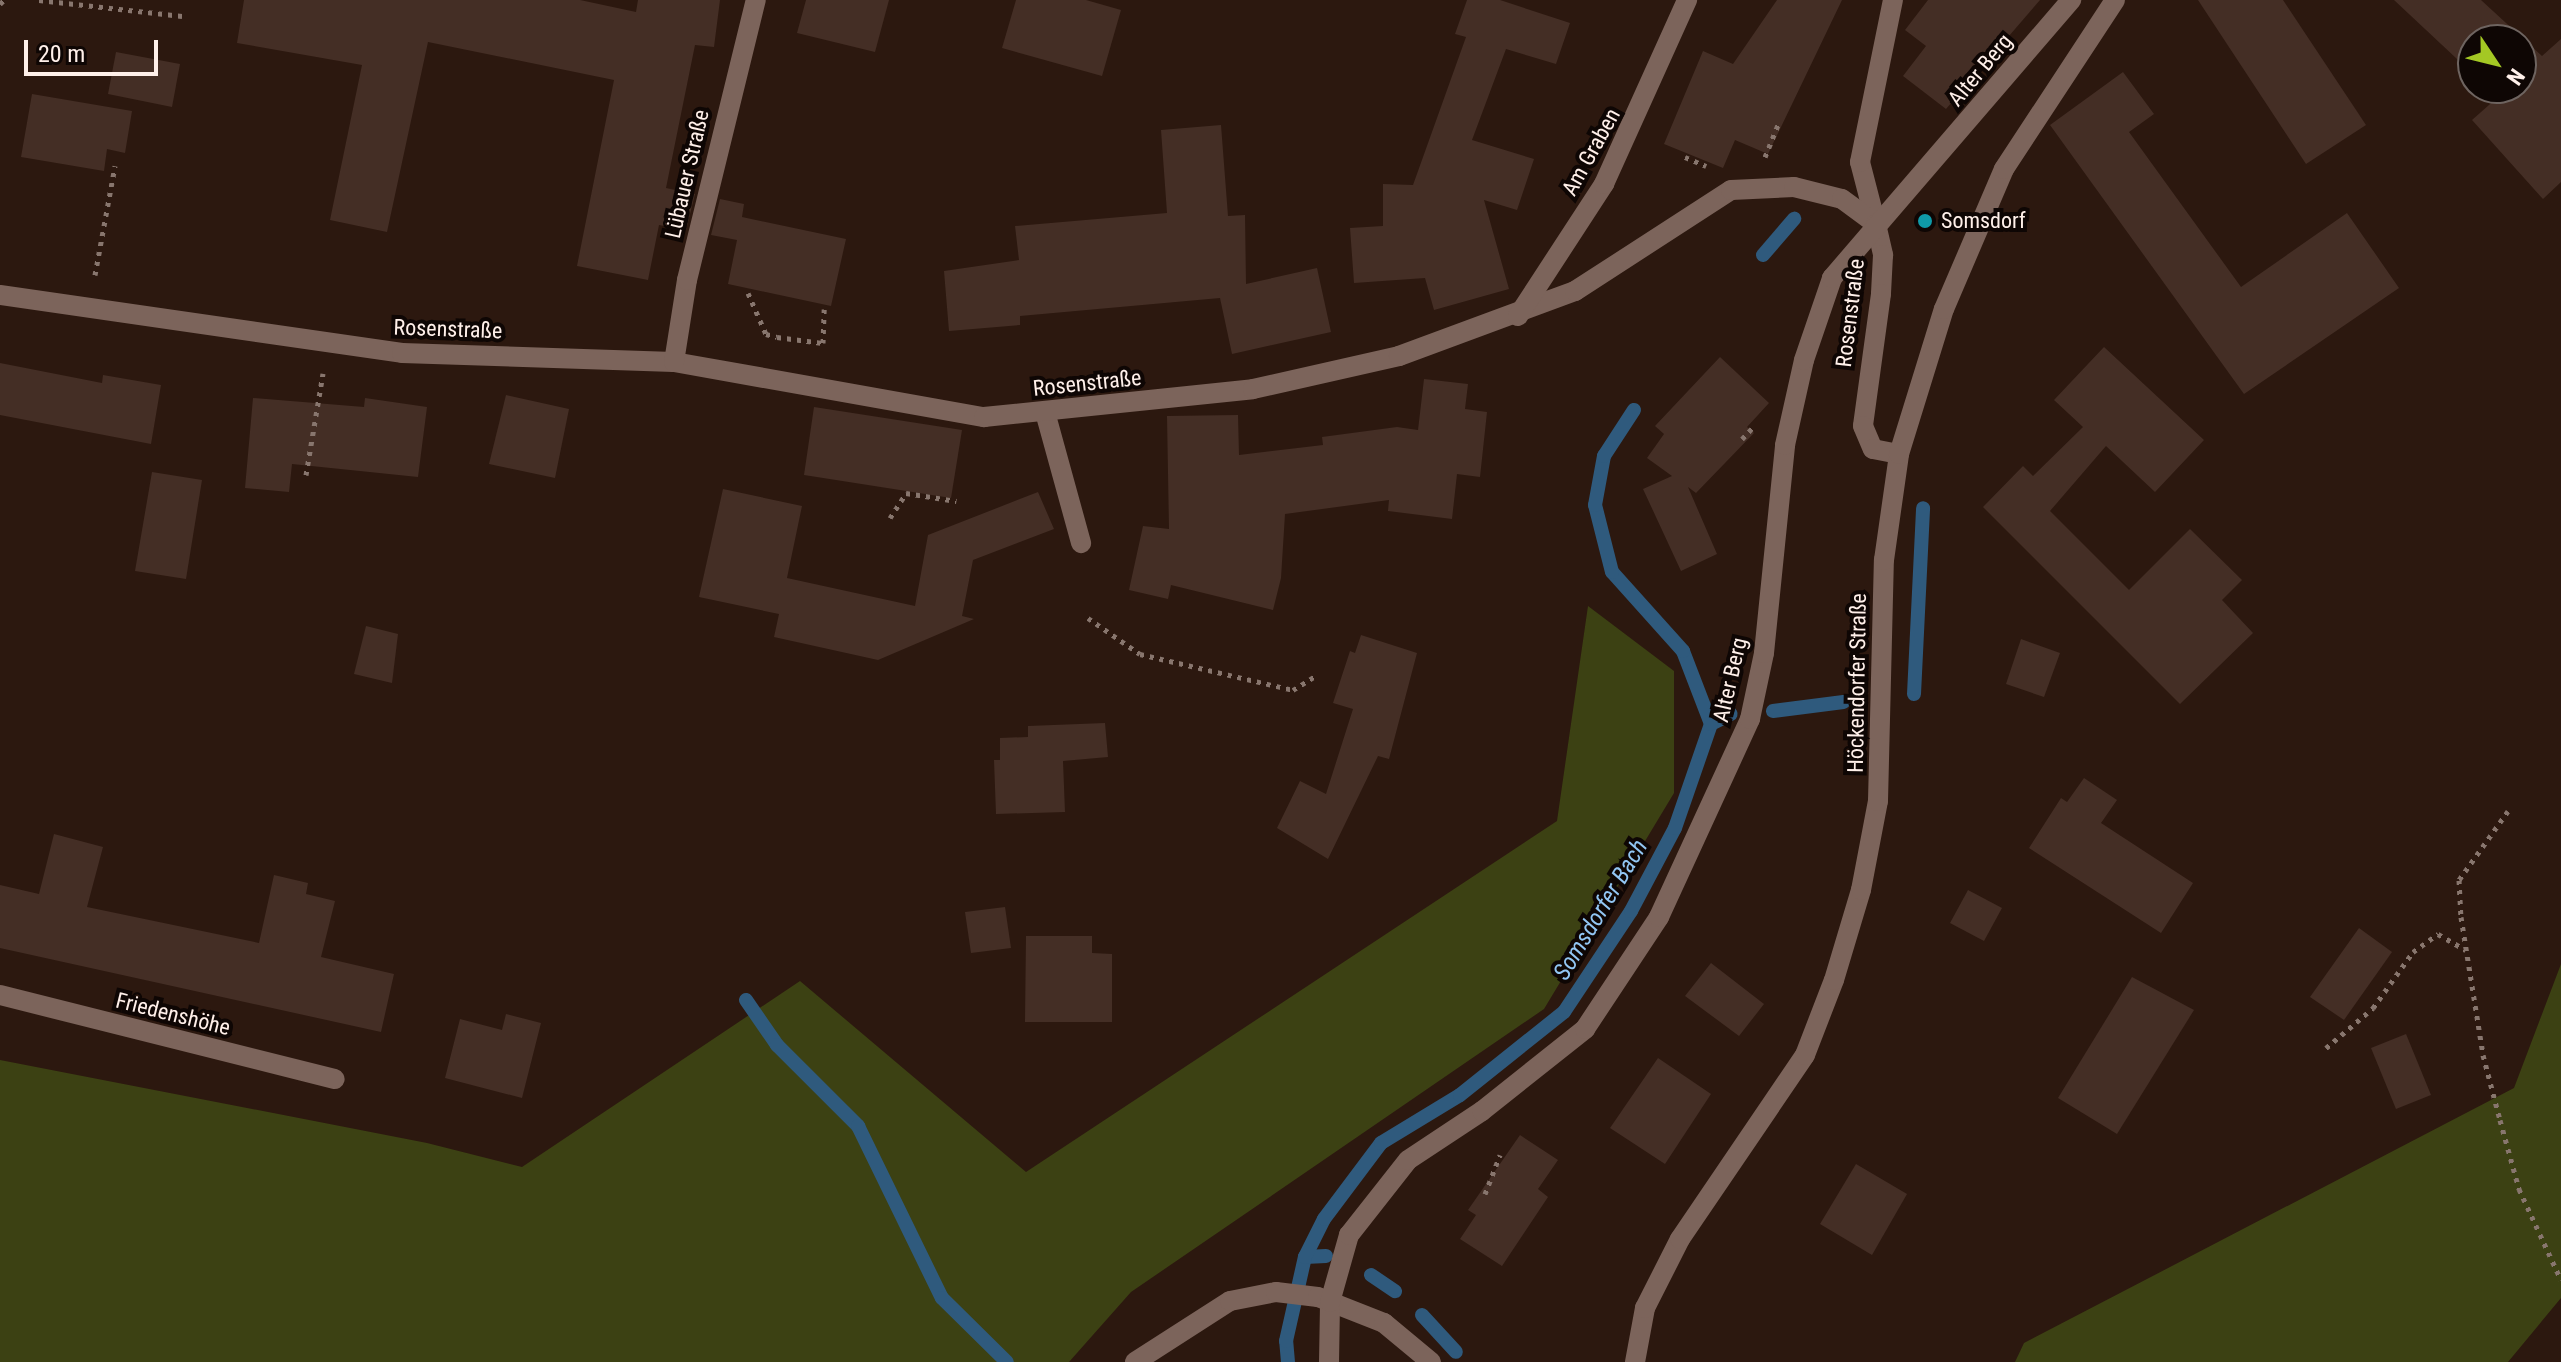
<!DOCTYPE html>
<html>
<head>
<meta charset="utf-8">
<style>
  body { margin:0 }
  #map { position:relative; width:2561px; height:1362px; overflow:hidden; background:#2c180f; font-family:"Roboto Condensed",sans-serif }
  div>[style] { position:absolute }
  [style*='--x'] { left:calc(var(--x)*1px); top:calc(var(--y)*1px); width:calc(var(--w)*1px); rotate:calc(var(--a)*1deg) }
  .green>* { inset:0; background:#3c4113 }
  .stream>* { height:14px; margin:-7px; padding:0 7px; transform-origin:7px; border-radius:7px; background:#2f5a7d }
  .building>* { inset:0; background:#442e25 }
  .path>* { height:5px; margin-top:-2.5px; transform-origin:0; background:repeating-linear-gradient(90deg,#88766e 0 4px,transparent 0 10px) }
  .service>* { height:20px; margin:-10px; padding:0 10px; transform-origin:10px; border-radius:10px; background:#7c645b }
  .minor>* { height:20px; margin:-10px; padding:0 10px; transform-origin:10px; border-radius:10px; background:#7c645b }
  .dots>* { width:22px; height:22px; translate:-50% -50%; box-sizing:border-box; border:4px solid #0e0604; border-radius:50% }
  span { translate:-50% -50%; white-space:nowrap; text-align:center; line-height:1.15; -webkit-text-stroke:8px #0e0604; paint-order:stroke }
  .street-label { font-size:22px; color:#fff0ea }
  .poi-label { font-size:22px; color:#fff0ea }
  .left { translate:0 -50%; text-align:left }
  .water-label { font-size:24px; color:#92c6f3; font-style:italic }
  .north { position:absolute; left:2457px; top:24px; width:80px; height:80px; box-sizing:border-box; background:#0e0604; border:2px solid #6e6460; border-radius:50%; rotate:125deg; font-size:22px; font-weight:700; line-height:32px; text-align:center; color:#fff0ea }
  .north::after { content:''; display:block; margin:auto; width:28px; height:36px; background:#a4c824; clip-path:polygon(50% 0,100% 100%,50% 72%,0 100%) }
  .scale { position:absolute; left:24px; top:40px; width:134px; height:36px; box-sizing:border-box; border:4px solid #fff0ea; border-top:0; padding-left:10px; font-size:24px; line-height:28px; white-space:nowrap; color:#fff0ea; -webkit-text-stroke:6px #0e0604; paint-order:stroke }
</style>
</head>
<body>
<div id="map">
  <div class="green">
    <div style="clip-path:polygon(1588px 606px,1674px 671px,1674px 793px,1544px 1009px,1131px 1292px,1069px 1362px,0 1362px,0 1060px,427px 1143px,522px 1167px,800px 981px,1026px 1172px,1557px 821px)"></div>
    <div style="clip-path:polygon(2561px 964px,2561px 1298px,2508px 1362px,2015px 1362px,2024px 1343px,2514px 1088px)"></div>
  </div>
  <div class="stream">
    <div style="--x:1763;--y:255;--w:48;--a:-49.3"></div>
    <div style="--x:1914;--y:694;--w:186;--a:-87.2"></div>
    <div style="--x:1773;--y:711;--w:71;--a:-7.3"></div>
    <div style="--x:1711;--y:724;--w:22;--a:-27"></div>
    <div style="--x:746;--y:1000;--w:55;--a:55.4"></div>
    <div style="--x:777;--y:1045;--w:115;--a:45"></div>
    <div style="--x:858;--y:1126;--w:191;--a:64"></div>
    <div style="--x:942;--y:1298;--w:91;--a:44.6"></div>
    <div style="--x:1305;--y:1257;--w:21;--a:-3"></div>
    <div style="--x:1371;--y:1275;--w:29;--a:34"></div>
    <div style="--x:1422;--y:1315;--w:50;--a:47.4"></div>
    <div style="--x:1288;--y:1362;--w:21;--a:-95"></div>
    <div style="--x:1286;--y:1341;--w:86;--a:-77.3"></div>
    <div style="--x:1305;--y:1257;--w:42;--a:-63.4"></div>
    <div style="--x:1324;--y:1219;--w:95;--a:-53.1"></div>
    <div style="--x:1381;--y:1143;--w:92;--a:-31.3"></div>
    <div style="--x:1460;--y:1095;--w:133;--a:-38.6"></div>
    <div style="--x:1564;--y:1012;--w:121;--a:-56.4"></div>
    <div style="--x:1631;--y:911;--w:94;--a:-62.1"></div>
    <div style="--x:1675;--y:828;--w:110;--a:-70.9"></div>
    <div style="--x:1711;--y:724;--w:78;--a:-111"></div>
    <div style="--x:1683;--y:651;--w:106;--a:-131.9"></div>
    <div style="--x:1612;--y:572;--w:69;--a:-104.2"></div>
    <div style="--x:1595;--y:505;--w:50;--a:-79.6"></div>
    <div style="--x:1604;--y:456;--w:55;--a:-56.9"></div>
  </div>
  <div class="building">
    <div style="clip-path:polygon(244px 0,580px 0,636px 12px,638px 0,720px 0,714px 47px,695px 45px,666px 188px,695px 194px,686px 230px,659px 225px,648px 280px,577px 266px,614px 80px,428px 42px,387px 232px,330px 220px,362px 65px,237px 43px)"></div>
    <div style="clip-path:polygon(806px 0,889px 0,875px 52px,797px 33px)"></div>
    <div style="clip-path:polygon(1016px 0,1086px 0,1121px 10px,1102px 76px,1002px 48px)"></div>
    <div style="clip-path:polygon(1467px 0,1500px 0,1570px 23px,1556px 64px,1506px 49px,1472px 140px,1534px 159px,1517px 210px,1484px 200px,1509px 289px,1434px 310px,1425px 278px,1354px 283px,1350px 228px,1383px 226px,1383px 184px,1413px 185px,1466px 37px,1455px 34px)"></div>
    <div style="clip-path:polygon(1777px 0,1842px 0,1768px 154px,1735px 140px,1723px 168px,1664px 144px,1703px 51px,1733px 64px)"></div>
    <div style="clip-path:polygon(1928px 0,2040px 0,1946px 109px,1903px 76px,1926px 46px,1905px 30px)"></div>
    <div style="clip-path:polygon(2198px 0,2283px 0,2366px 125px,2306px 164px)"></div>
    <div style="clip-path:polygon(2394px 0,2481px 0,2542px 56px,2561px 39px,2561px 182px,2543px 199px,2472px 120px,2498px 97px,2488px 88px,2521px 88px,2521px 40px,2473px 40px,2473px 74px)"></div>
    <div style="clip-path:polygon(116px 52px,180px 64px,172px 107px,108px 94px)"></div>
    <div style="clip-path:polygon(2123px 72px,2154px 114px,2129px 132px,2241px 287px,2347px 213px,2399px 288px,2244px 394px,2050px 125px)"></div>
    <div style="clip-path:polygon(32px 94px,132px 111px,125px 153px,107px 149px,104px 171px,21px 157px)"></div>
    <div style="clip-path:polygon(1221px 125px,1228px 216px,1245px 215px,1246px 284px,1317px 268px,1331px 332px,1232px 354px,1220px 298px,1020px 316px,1020px 325px,949px 331px,944px 271px,1019px 260px,1015px 226px,1167px 213px,1161px 130px)"></div>
    <div style="clip-path:polygon(720px 199px,744px 204px,742px 217px,846px 239px,831px 306px,728px 284px,737px 240px,711px 235px)"></div>
    <div style="clip-path:polygon(2104px 347px,2204px 440px,2155px 492px,2106px 446px,2050px 511px,2129px 590px,2190px 529px,2242px 580px,2222px 600px,2253px 633px,2180px 704px,1983px 507px,2023px 466px,2033px 476px,2083px 427px,2054px 400px)"></div>
    <div style="clip-path:polygon(1720px 357px,1769px 403px,1747px 427px,1754px 433px,1696px 493px,1688px 487px,1717px 554px,1681px 571px,1643px 489px,1672px 476px,1647px 458px,1664px 434px,1655px 426px)"></div>
    <div style="clip-path:polygon(0 363px,102px 383px,103px 375px,161px 385px,151px 444px,0 415px)"></div>
    <div style="clip-path:polygon(1424px 379px,1468px 384px,1465px 409px,1487px 412px,1480px 477px,1457px 474px,1452px 519px,1388px 511px,1389px 500px,1285px 514px,1281px 578px,1273px 610px,1171px 585px,1168px 599px,1129px 590px,1143px 526px,1169px 529px,1167px 416px,1238px 415px,1239px 455px,1323px 445px,1322px 437px,1397px 427px,1418px 430px)"></div>
    <div style="clip-path:polygon(506px 395px,569px 409px,555px 478px,489px 464px)"></div>
    <div style="clip-path:polygon(253px 398px,364px 407px,365px 398px,427px 407px,418px 477px,292px 464px,289px 492px,245px 488px)"></div>
    <div style="clip-path:polygon(814px 407px,962px 430px,951px 498px,804px 475px)"></div>
    <div style="clip-path:polygon(152px 472px,202px 480px,186px 579px,135px 571px)"></div>
    <div style="clip-path:polygon(723px 489px,802px 506px,787px 578px,915px 606px,928px 535px,1038px 492px,1054px 529px,973px 560px,962px 616px,974px 619px,878px 660px,774px 637px,779px 614px,699px 597px)"></div>
    <div style="clip-path:polygon(366px 626px,398px 634px,392px 683px,354px 674px)"></div>
    <div style="clip-path:polygon(1361px 635px,1417px 653px,1389px 759px,1378px 756px,1328px 859px,1277px 828px,1300px 781px,1326px 794px,1353px 709px,1333px 703px,1350px 651px,1355px 653px)"></div>
    <div style="clip-path:polygon(2021px 639px,2060px 653px,2044px 697px,2006px 684px)"></div>
    <div style="clip-path:polygon(1105px 723px,1108px 757px,1063px 761px,1065px 812px,996px 814px,994px 760px,1000px 760px,1000px 738px,1028px 737px,1028px 726px)"></div>
    <div style="clip-path:polygon(2084px 778px,2117px 800px,2101px 823px,2193px 883px,2161px 933px,2029px 848px,2061px 798px,2067px 802px)"></div>
    <div style="clip-path:polygon(54px 834px,103px 847px,87px 907px,259px 943px,274px 875px,308px 883px,306px 894px,335px 901px,321px 957px,394px 974px,381px 1032px,0 948px,0 885px,39px 894px)"></div>
    <div style="clip-path:polygon(1968px 890px,2002px 908px,1984px 941px,1950px 923px)"></div>
    <div style="clip-path:polygon(1005px 907px,1011px 948px,971px 953px,965px 912px)"></div>
    <div style="clip-path:polygon(2359px 928px,2392px 952px,2344px 1020px,2310px 997px)"></div>
    <div style="clip-path:polygon(1026px 936px,1092px 936px,1092px 953px,1112px 954px,1112px 1022px,1025px 1022px)"></div>
    <div style="clip-path:polygon(1711px 963px,1764px 1004px,1739px 1036px,1685px 996px)"></div>
    <div style="clip-path:polygon(2132px 977px,2194px 1010px,2117px 1134px,2058px 1098px)"></div>
    <div style="clip-path:polygon(506px 1014px,541px 1023px,522px 1098px,445px 1078px,460px 1019px,502px 1030px)"></div>
    <div style="clip-path:polygon(2406px 1034px,2431px 1095px,2396px 1109px,2371px 1048px)"></div>
    <div style="clip-path:polygon(1658px 1058px,1711px 1094px,1665px 1164px,1610px 1128px)"></div>
    <div style="clip-path:polygon(1520px 1135px,1558px 1160px,1538px 1189px,1548px 1197px,1502px 1266px,1460px 1239px,1476px 1215px,1468px 1210px)"></div>
    <div style="clip-path:polygon(1856px 1164px,1907px 1194px,1872px 1255px,1820px 1224px)"></div>
  </div>
  <div class="path">
    <div style="--x:39;--y:0;--w:144;--a:6.4"></div>
    <div style="--x:0;--y:4;--w:6;--a:-45"></div>
    <div style="--x:1685;--y:157;--w:23;--a:23"></div>
    <div style="--x:1765;--y:157;--w:35;--a:-68"></div>
    <div style="--x:95;--y:275;--w:111;--a:-79.6"></div>
    <div style="--x:748;--y:293;--w:45;--a:66.3"></div>
    <div style="--x:766;--y:334;--w:11;--a:15"></div>
    <div style="--x:777;--y:337;--w:46;--a:7.4"></div>
    <div style="--x:823;--y:343;--w:34;--a:-88"></div>
    <div style="--x:1742;--y:439;--w:19;--a:-47"></div>
    <div style="--x:306;--y:475;--w:103;--a:-80.5"></div>
    <div style="--x:890;--y:518;--w:30;--a:-57"></div>
    <div style="--x:906;--y:493;--w:51;--a:9.1"></div>
    <div style="--x:1088;--y:618;--w:63;--a:34.7"></div>
    <div style="--x:1140;--y:654;--w:157;--a:13.2"></div>
    <div style="--x:1293;--y:690;--w:28;--a:-32"></div>
    <div style="--x:2508;--y:811;--w:85;--a:125.4"></div>
    <div style="--x:2459;--y:880;--w:37;--a:87"></div>
    <div style="--x:2461;--y:917;--w:140;--a:80.9"></div>
    <div style="--x:2483;--y:1055;--w:67;--a:75.3"></div>
    <div style="--x:2500;--y:1120;--w:72;--a:74.6"></div>
    <div style="--x:2519;--y:1189;--w:100;--a:65.2"></div>
    <div style="--x:2326;--y:1048;--w:62;--a:-40.4"></div>
    <div style="--x:2373;--y:1008;--w:69;--a:-54.5"></div>
    <div style="--x:2413;--y:952;--w:31;--a:-36"></div>
    <div style="--x:2438;--y:934;--w:32;--a:30"></div>
    <div style="--x:1485;--y:1194;--w:42;--a:-69"></div>
  </div>
  <div class="service">
    <div style="--x:1876;--y:224;--w:64;--a:-104.5"></div>
    <div style="--x:1860;--y:162;--w:165;--a:-78.5"></div>
    <div style="--x:1045;--y:412;--w:136;--a:74.6"></div>
  </div>
  <div class="minor">
    <div style="--x:0;--y:295;--w:406;--a:8.2"></div>
    <div style="--x:402;--y:353;--w:272;--a:1.9"></div>
    <div style="--x:674;--y:362;--w:315;--a:10.1"></div>
    <div style="--x:984;--y:417;--w:270;--a:-5.9"></div>
    <div style="--x:1253;--y:389;--w:150;--a:-12.7"></div>
    <div style="--x:1399;--y:356;--w:188;--a:-20.3"></div>
    <div style="--x:1575;--y:291;--w:186;--a:-32.9"></div>
    <div style="--x:1731;--y:190;--w:63;--a:-2.7"></div>
    <div style="--x:1794;--y:187;--w:49;--a:14"></div>
    <div style="--x:1842;--y:199;--w:42;--a:36.3"></div>
    <div style="--x:1876;--y:224;--w:32;--a:77"></div>
    <div style="--x:1883;--y:255;--w:39;--a:93"></div>
    <div style="--x:1881;--y:294;--w:133;--a:97.8"></div>
    <div style="--x:1863;--y:426;--w:25;--a:67"></div>
    <div style="--x:1873;--y:449;--w:26;--a:11"></div>
    <div style="--x:1518;--y:316;--w:158;--a:-56.9"></div>
    <div style="--x:1604;--y:184;--w:202;--a:-65.7"></div>
    <div style="--x:674;--y:362;--w:83;--a:-81"></div>
    <div style="--x:687;--y:280;--w:288;--a:-76.2"></div>
    <div style="--x:0;--y:995;--w:345;--a:14.1"></div>
    <div style="--x:1135;--y:1362;--w:113;--a:-32.7"></div>
    <div style="--x:1230;--y:1301;--w:47;--a:-11.1"></div>
    <div style="--x:1276;--y:1292;--w:42;--a:6.8"></div>
    <div style="--x:1318;--y:1297;--w:71;--a:21.5"></div>
    <div style="--x:1384;--y:1323;--w:61;--a:39.7"></div>
    <div style="--x:1329;--y:1362;--w:60;--a:-89"></div>
    <div style="--x:1330;--y:1302;--w:70;--a:-74.2"></div>
    <div style="--x:1349;--y:1235;--w:95;--a:-51.8"></div>
    <div style="--x:1408;--y:1160;--w:89;--a:-33.5"></div>
    <div style="--x:1482;--y:1111;--w:132;--a:-38.5"></div>
    <div style="--x:1585;--y:1029;--w:134;--a:-56.5"></div>
    <div style="--x:1659;--y:917;--w:218;--a:-65.3"></div>
    <div style="--x:1750;--y:719;--w:67;--a:-78"></div>
    <div style="--x:1764;--y:653;--w:209;--a:-84.2"></div>
    <div style="--x:1785;--y:445;--w:87;--a:-77.4"></div>
    <div style="--x:1804;--y:360;--w:87;--a:-71.1"></div>
    <div style="--x:1832;--y:278;--w:367;--a:-49.3"></div>
    <div style="--x:1635;--y:1362;--w:55;--a:-79.5"></div>
    <div style="--x:1645;--y:1308;--w:77;--a:-63.1"></div>
    <div style="--x:1680;--y:1239;--w:222;--a:-55.8"></div>
    <div style="--x:1805;--y:1055;--w:80;--a:-68.9"></div>
    <div style="--x:1834;--y:980;--w:94;--a:-73.3"></div>
    <div style="--x:1861;--y:890;--w:91;--a:-79.2"></div>
    <div style="--x:1878;--y:801;--w:241;--a:-88.6"></div>
    <div style="--x:1884;--y:560;--w:107;--a:-81.9"></div>
    <div style="--x:1899;--y:454;--w:152;--a:-72.8"></div>
    <div style="--x:1944;--y:309;--w:152;--a:-66.8"></div>
    <div style="--x:2004;--y:169;--w:202;--a:-56.7"></div>
  </div>
  <div class="dots">
    <div style="left:1925px;top:221px;background:#0f9aa8"></div>
  </div>
  <div class="street-label">
    <span style="left:1980px;top:70px;rotate:-50deg">Alter Berg</span>
    <span style="left:1591px;top:152px;rotate:-61deg">Am Graben</span>
    <span style="left:687px;top:174px;rotate:-77deg">Lübauer Straße</span>
    <span style="left:1850px;top:313px;rotate:-83deg">Rosenstraße</span>
    <span style="left:448px;top:329px;rotate:2deg">Rosenstraße</span>
    <span style="left:1087px;top:383px;rotate:-6deg">Rosenstraße</span>
    <span style="left:1730px;top:680px;rotate:-77deg">Alter Berg</span>
    <span style="left:1857px;top:683px;rotate:-89deg">Höckendorfer Straße</span>
    <span style="left:173px;top:1014px;rotate:14deg">Friedenshöhe</span>
  </div>
  <div class="poi-label">
    <span class="left" style="left:1941px;top:221px">Somsdorf</span>
  </div>
  <div class="water-label">
    <span style="left:1601px;top:910px;rotate:-59deg">Somsdorfer Bach</span>
  </div>
  <div class="north">N</div>
  <div class="scale">20 m</div>
</div>
</body>
</html>
